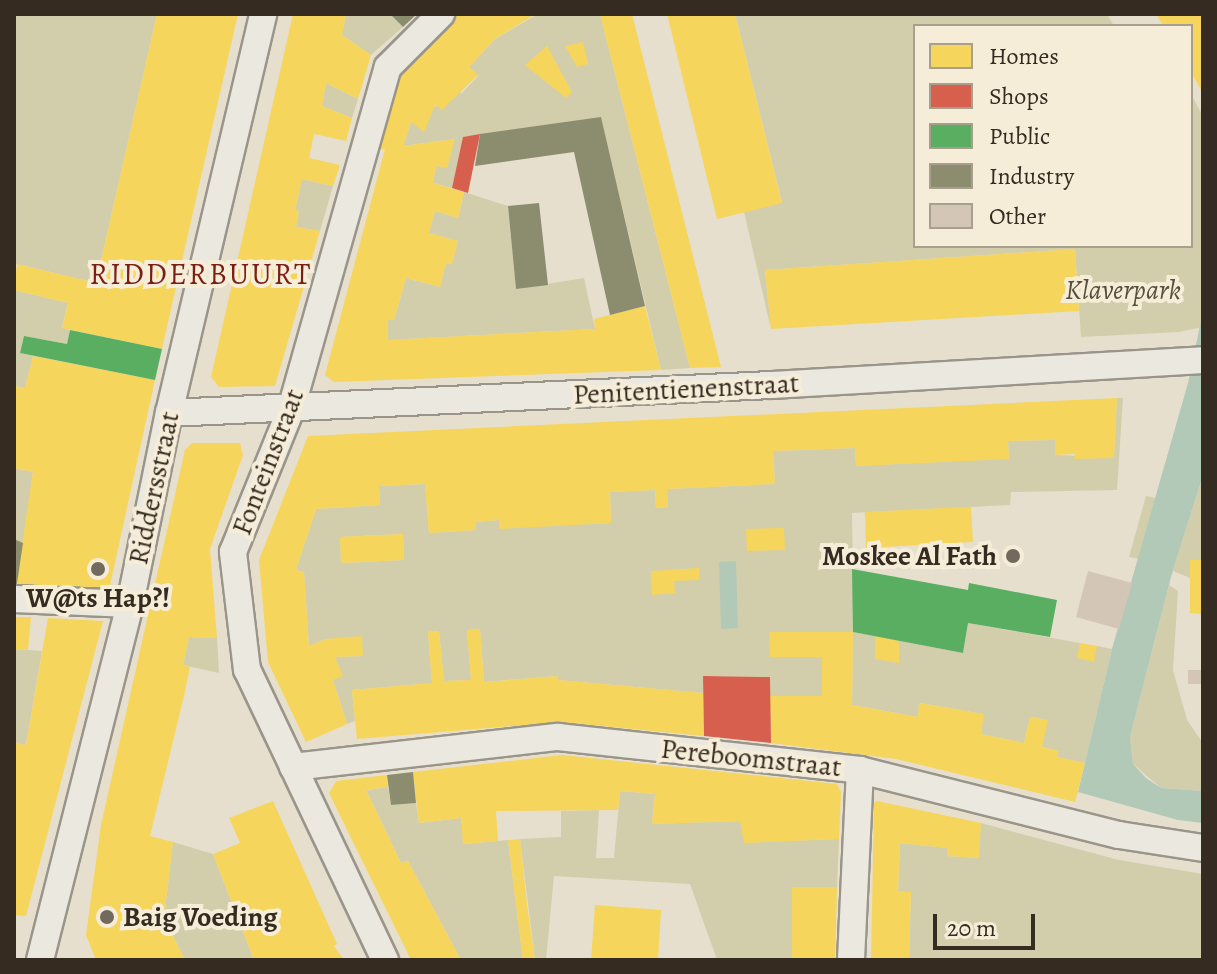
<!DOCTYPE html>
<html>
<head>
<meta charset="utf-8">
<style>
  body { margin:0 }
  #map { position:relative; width:1217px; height:974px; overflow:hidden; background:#e6dfce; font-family:Alegreya,serif }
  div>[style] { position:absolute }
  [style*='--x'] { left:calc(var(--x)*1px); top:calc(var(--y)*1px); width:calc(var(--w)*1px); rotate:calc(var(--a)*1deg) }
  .green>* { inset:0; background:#d2ceab }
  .water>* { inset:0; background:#b2c9b7 }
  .homes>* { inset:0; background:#f6d55c }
  .shops>* { inset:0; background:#d6604d }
  .public>* { inset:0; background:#5aae61 }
  .industry>* { inset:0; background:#8c8c6e }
  .building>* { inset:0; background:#d3c6b7 }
  .roads { filter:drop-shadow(2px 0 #9a958a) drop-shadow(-2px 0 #9a958a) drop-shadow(0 2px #9a958a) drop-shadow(0 -2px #9a958a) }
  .street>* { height:26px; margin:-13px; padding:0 13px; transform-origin:13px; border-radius:13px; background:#ebe8df }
  .dots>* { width:22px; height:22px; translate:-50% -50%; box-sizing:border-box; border:4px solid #f6edd8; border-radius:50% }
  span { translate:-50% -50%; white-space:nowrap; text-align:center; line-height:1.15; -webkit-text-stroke:8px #f6edd8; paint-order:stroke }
  .park-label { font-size:28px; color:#58503c; font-style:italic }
  .street-label { font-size:28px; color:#352b21 }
  .poi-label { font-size:28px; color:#352b21; font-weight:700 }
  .right { translate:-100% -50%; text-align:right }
  .left { translate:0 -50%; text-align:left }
  .neighbourhood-label { font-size:30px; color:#7a1f14; letter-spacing:2px }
  .frame { position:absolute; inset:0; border:16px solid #352b21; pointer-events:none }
  .legend { position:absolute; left:913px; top:24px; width:280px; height:224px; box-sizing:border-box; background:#f6edd8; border:2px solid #a99f8f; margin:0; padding:10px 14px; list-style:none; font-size:24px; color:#352b21 }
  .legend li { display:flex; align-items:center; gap:16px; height:40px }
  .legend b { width:40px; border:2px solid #a99f8f }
  .scale { position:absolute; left:933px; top:914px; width:102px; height:36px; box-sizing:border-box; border:4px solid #352b21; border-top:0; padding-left:10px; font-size:24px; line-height:28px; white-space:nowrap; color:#352b21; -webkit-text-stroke:6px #f6edd8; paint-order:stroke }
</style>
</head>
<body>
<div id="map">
  <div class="green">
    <div style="clip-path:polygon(14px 14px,157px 14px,96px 283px,17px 264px,14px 267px)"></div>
    <div style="clip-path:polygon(346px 14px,390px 14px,403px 27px,371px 55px,342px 35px)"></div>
    <div style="clip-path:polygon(538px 14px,600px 14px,690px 368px,661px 370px,601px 118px,464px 137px,452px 188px,433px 183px,436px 166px,447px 167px,454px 139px,403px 146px,411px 122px,458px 91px,462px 93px,478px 76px,469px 67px,495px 39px)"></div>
    <div style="clip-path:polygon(735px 14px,1107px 14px,1114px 26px,915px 26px,915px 246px,1191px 246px,1191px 94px,1203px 116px,1203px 327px,1179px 332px,1081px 337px,1075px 249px,765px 270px,771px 329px,744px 212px,782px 202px)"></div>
    <div style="clip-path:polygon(326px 83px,358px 99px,352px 118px,322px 106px)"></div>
    <div style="clip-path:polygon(302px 179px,333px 186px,320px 231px,296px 227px,299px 211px,295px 210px)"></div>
    <div style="clip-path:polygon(464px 192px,508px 206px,516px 289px,584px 278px,595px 329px,388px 340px,388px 319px,394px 320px,406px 278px,440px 287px,446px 263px,452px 264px,458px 241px,429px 233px,435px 211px,458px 218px)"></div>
    <div style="clip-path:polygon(14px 290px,68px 303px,62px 327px,70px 330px,67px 344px,24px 336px,20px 353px,33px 356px,25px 388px,14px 386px)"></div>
    <div style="clip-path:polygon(evenodd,1117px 398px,1123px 398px,1117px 490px,1011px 492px,1010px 505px,852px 513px,854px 632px,963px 653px,968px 623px,1080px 643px,1078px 658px,1097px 646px,1112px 649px,1085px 763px,1057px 757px,1058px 751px,1042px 747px,1047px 720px,1030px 717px,1024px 743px,981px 734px,983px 714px,920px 703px,918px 717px,852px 705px,853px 632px,822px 657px,822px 696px,770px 696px,769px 677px,703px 676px,703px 693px,558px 680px,557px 676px,484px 682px,480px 629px,467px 630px,471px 680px,444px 681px,439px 631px,428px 632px,432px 683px,352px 690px,355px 721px,347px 724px,333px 680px,335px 657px,362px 656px,326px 639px,309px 646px,304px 572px,296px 570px,316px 509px,380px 505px,379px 486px,425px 484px,429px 533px,476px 530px,476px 522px,499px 520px,499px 528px,611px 523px,610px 492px,655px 490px,656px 508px,668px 507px,667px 489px,775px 484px,773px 451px,855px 448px,856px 466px,1009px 458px,1008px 441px,1055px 440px,1055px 455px,1114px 457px,1117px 398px,403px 534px,404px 560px,341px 563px,340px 537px,403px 534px)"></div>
    <div style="clip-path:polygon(14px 468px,33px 472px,23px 543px,14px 539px)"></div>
    <div style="clip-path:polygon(1203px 475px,1203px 560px,1190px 560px,1190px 578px,1173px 571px)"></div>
    <div style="clip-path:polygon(1146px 496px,1156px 498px,1139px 559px,1129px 557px)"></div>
    <div style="clip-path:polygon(1169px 585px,1178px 591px,1173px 670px,1187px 720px,1203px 743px,1203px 791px,1161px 788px,1133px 764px,1130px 737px)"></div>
    <div style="clip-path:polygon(189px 637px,217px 638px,219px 673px,183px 665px)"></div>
    <div style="clip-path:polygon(14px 649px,42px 651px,26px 745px,14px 743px)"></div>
    <div style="clip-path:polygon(388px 787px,391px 805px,416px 803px,419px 823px,461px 818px,464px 844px,508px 840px,523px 960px,461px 960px,408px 861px,401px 863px,366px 790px)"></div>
    <div style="clip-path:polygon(620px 791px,655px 794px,652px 824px,740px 821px,785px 841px,839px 839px,837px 887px,792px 888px,792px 960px,717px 960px,690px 884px,554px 876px,546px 960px,535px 960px,520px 839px,561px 837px,561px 811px,599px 810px,596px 858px,614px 858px)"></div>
    <div style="clip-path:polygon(981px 823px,1119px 860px,1203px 874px,1203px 960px,909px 960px,911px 893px,898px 891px,900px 843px,947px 848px,947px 856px,978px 858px)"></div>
    <div style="clip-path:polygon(173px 842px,213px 854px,254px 960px,185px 960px,164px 918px)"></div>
  </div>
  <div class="water">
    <div style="clip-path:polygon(1203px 311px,1203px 475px,1171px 577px,1130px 737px,1133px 764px,1146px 778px,1161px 788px,1203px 791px,1203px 823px,1178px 820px,1078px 792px,1112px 649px,1188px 383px)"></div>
    <div style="clip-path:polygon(736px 561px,738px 628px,721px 629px,719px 562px)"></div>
  </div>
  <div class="homes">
    <div style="clip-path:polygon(157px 14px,238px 14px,162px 349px,62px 328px,68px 303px,14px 290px,17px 264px,96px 283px)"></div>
    <div style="clip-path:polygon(293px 14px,346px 14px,342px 35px,371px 55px,358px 99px,326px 83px,322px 106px,352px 118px,346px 141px,314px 134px,309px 158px,340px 165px,333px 186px,302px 179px,295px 210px,299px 211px,296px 227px,320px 231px,275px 386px,219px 387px,211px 377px)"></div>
    <div style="clip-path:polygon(454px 14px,530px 14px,531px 17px,495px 39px,469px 67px,478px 75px,442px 110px,435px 105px,424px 132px,411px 122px,403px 146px,455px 139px,447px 168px,436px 166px,433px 183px,464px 192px,458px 218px,435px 211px,429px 233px,458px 241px,452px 264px,446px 263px,440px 287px,406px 278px,394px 320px,388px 319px,388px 340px,595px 329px,594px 319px,645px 306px,661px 370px,334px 382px,325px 375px,385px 149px,374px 150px,397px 74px)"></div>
    <div style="clip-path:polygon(600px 14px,632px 14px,721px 367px,690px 368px)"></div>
    <div style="clip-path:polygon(667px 14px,735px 14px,782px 203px,717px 219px)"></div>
    <div style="clip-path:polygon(1156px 14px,1203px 14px,1203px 93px,1191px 72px,1191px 26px,1163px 26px)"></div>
    <div style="clip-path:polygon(583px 42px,588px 64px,577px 67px,565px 46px)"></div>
    <div style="clip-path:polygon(547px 46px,572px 92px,566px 98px,525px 65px)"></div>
    <div style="clip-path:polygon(1075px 249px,1079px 311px,771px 329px,765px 270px)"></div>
    <div style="clip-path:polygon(33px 356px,155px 380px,109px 590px,16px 585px,33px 472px,14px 468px,14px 386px,25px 388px)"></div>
    <div style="clip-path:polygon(1117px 398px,1114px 458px,1074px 459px,1075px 454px,1055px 455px,1055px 440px,1008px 441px,1009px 459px,856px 466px,855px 448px,773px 451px,775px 484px,667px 489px,668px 507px,656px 508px,655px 490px,610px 492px,611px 523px,499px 529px,499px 520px,476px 522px,476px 530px,429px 533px,425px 484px,379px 486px,380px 505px,316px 509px,296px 570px,304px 572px,309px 646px,326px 639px,362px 636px,363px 656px,335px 657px,343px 676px,333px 680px,347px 724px,306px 742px,268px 662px,259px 560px,308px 436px)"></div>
    <div style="clip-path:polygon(192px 443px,240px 443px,243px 455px,210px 549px,217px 638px,189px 637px,183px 665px,190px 667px,184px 696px,150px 836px,173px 842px,164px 918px,185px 960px,96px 960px,86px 935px,101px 825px,185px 450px)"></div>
    <div style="clip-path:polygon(965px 507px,971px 507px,973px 542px,866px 548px,865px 512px)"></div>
    <div style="clip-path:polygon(784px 528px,785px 550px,747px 551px,746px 529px)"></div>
    <div style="clip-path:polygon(403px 534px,404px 560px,341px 563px,340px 537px)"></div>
    <div style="clip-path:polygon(1190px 560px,1203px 560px,1203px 614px,1190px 613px)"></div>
    <div style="clip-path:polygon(699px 568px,699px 580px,674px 581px,675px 593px,652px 595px,651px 571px)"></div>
    <div style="clip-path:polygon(14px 617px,31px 617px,28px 650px,14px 649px)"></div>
    <div style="clip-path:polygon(48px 618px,103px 621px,26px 916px,14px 915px,14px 743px,26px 745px)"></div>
    <div style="clip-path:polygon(480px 629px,484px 682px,558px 676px,558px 680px,703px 693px,704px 736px,561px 722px,357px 739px,352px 690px,432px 683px,428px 632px,439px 631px,444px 681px,471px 680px,467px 630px)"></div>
    <div style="clip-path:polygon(769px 632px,853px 632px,852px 705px,918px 717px,919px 703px,984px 714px,981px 734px,1024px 743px,1030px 717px,1048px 720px,1042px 747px,1059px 751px,1057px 757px,1085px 763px,1075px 802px,896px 759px,771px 743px,770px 696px,822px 696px,822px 657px,770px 657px)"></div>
    <div style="clip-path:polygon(875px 636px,899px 641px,899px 663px,875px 659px)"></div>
    <div style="clip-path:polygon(1080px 643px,1097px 646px,1094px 662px,1077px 658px)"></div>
    <div style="clip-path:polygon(562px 755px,837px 784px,841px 792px,839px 839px,744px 843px,740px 821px,652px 824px,655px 794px,620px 791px,618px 810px,496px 811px,498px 841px,463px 844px,461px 818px,419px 823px,413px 772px)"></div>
    <div style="clip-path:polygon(387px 775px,388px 787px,366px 790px,401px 863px,408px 861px,461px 960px,411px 960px,329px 793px,336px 781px)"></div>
    <div style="clip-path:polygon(273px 801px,337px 944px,334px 946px,344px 960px,254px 960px,213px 854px,240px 843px,229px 818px)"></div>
    <div style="clip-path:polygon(877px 801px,981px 823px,979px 858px,947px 856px,947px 848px,900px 843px,898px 891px,911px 892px,909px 960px,871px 960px,874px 803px)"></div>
    <div style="clip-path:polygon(520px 839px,527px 904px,535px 960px,523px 960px,508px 840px)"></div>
    <div style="clip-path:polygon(792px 887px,837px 887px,835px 960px,792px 960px)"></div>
    <div style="clip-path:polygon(595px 905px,661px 910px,658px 960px,591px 960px)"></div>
  </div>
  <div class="shops">
    <div style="clip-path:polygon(480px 134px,468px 193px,452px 188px,463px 137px)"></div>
    <div style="clip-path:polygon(703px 676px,770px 677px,771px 743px,704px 736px)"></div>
  </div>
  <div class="public">
    <div style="clip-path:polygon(70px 330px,162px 349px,155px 380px,20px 353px,24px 336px,67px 344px)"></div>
    <div style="clip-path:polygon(852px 569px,968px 590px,969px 583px,1057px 600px,1050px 637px,968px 623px,963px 653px,853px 632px)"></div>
  </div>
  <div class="industry">
    <div style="clip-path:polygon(390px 14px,417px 14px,403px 27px)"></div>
    <div style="clip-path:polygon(601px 117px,645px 306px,610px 315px,574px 152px,475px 166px,480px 134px)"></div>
    <div style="clip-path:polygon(539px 203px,548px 285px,516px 289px,508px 206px)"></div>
    <div style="clip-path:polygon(14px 539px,23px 543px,16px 590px,14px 590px)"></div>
    <div style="clip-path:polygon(413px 772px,416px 803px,391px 805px,387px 775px)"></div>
  </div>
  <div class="building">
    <div style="clip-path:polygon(1088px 571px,1132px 583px,1119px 629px,1076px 617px)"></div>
    <div style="clip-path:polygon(1188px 670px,1203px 670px,1203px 684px,1188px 684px)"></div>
  </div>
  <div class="roads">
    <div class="street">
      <div style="--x:169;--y:413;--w:604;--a:-2.66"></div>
      <div style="--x:772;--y:385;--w:432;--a:-3.3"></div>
      <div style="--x:14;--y:599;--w:116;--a:2.5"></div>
      <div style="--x:293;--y:767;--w:267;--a:-6.5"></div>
      <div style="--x:558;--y:737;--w:304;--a:6.2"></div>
      <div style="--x:860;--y:770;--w:267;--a:14.1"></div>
      <div style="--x:1119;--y:835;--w:85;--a:8.8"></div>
      <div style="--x:40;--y:960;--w:367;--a:-75.8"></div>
      <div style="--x:130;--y:604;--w:195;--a:-78.5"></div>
      <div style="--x:169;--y:413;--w:410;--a:-76.7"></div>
      <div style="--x:385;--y:960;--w:321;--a:-115.4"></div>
      <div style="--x:247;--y:670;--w:119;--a:-96.8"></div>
      <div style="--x:233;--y:552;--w:154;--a:-67.9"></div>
      <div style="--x:291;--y:409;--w:355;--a:-74.2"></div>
      <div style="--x:388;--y:67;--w:75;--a:-45"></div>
      <div style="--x:851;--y:960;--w:190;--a:-87.3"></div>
    </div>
  </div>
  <div class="dots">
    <div style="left:1013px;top:556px;background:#736a5e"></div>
    <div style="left:98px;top:569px;background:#736a5e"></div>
    <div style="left:107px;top:917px;background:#736a5e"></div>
  </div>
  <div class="park-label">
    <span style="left:1123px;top:290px">Klaverpark</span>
  </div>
  <div class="street-label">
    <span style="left:686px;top:389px;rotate:-3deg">Penitentienenstraat</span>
    <span style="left:268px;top:462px;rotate:-69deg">Fonteinstraat</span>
    <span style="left:154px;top:488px;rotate:-78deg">Riddersstraat</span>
    <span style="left:751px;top:758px;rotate:6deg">Pereboomstraat</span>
  </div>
  <div class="poi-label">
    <span class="right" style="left:997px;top:556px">Moskee Al Fath</span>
    <span style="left:98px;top:598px">W@ts Hap?!</span>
    <span class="left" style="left:123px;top:917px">Baig Voeding</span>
  </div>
  <div class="neighbourhood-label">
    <span style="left:201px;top:274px">RIDDERBUURT</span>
  </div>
  <div class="frame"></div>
  <ul class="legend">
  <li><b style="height:22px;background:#f6d55c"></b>Homes</li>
  <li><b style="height:22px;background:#d6604d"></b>Shops</li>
  <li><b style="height:22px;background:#5aae61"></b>Public</li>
  <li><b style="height:22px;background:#8c8c6e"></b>Industry</li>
  <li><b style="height:22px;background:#d3c6b7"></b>Other</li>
  </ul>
  <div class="scale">20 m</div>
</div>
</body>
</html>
